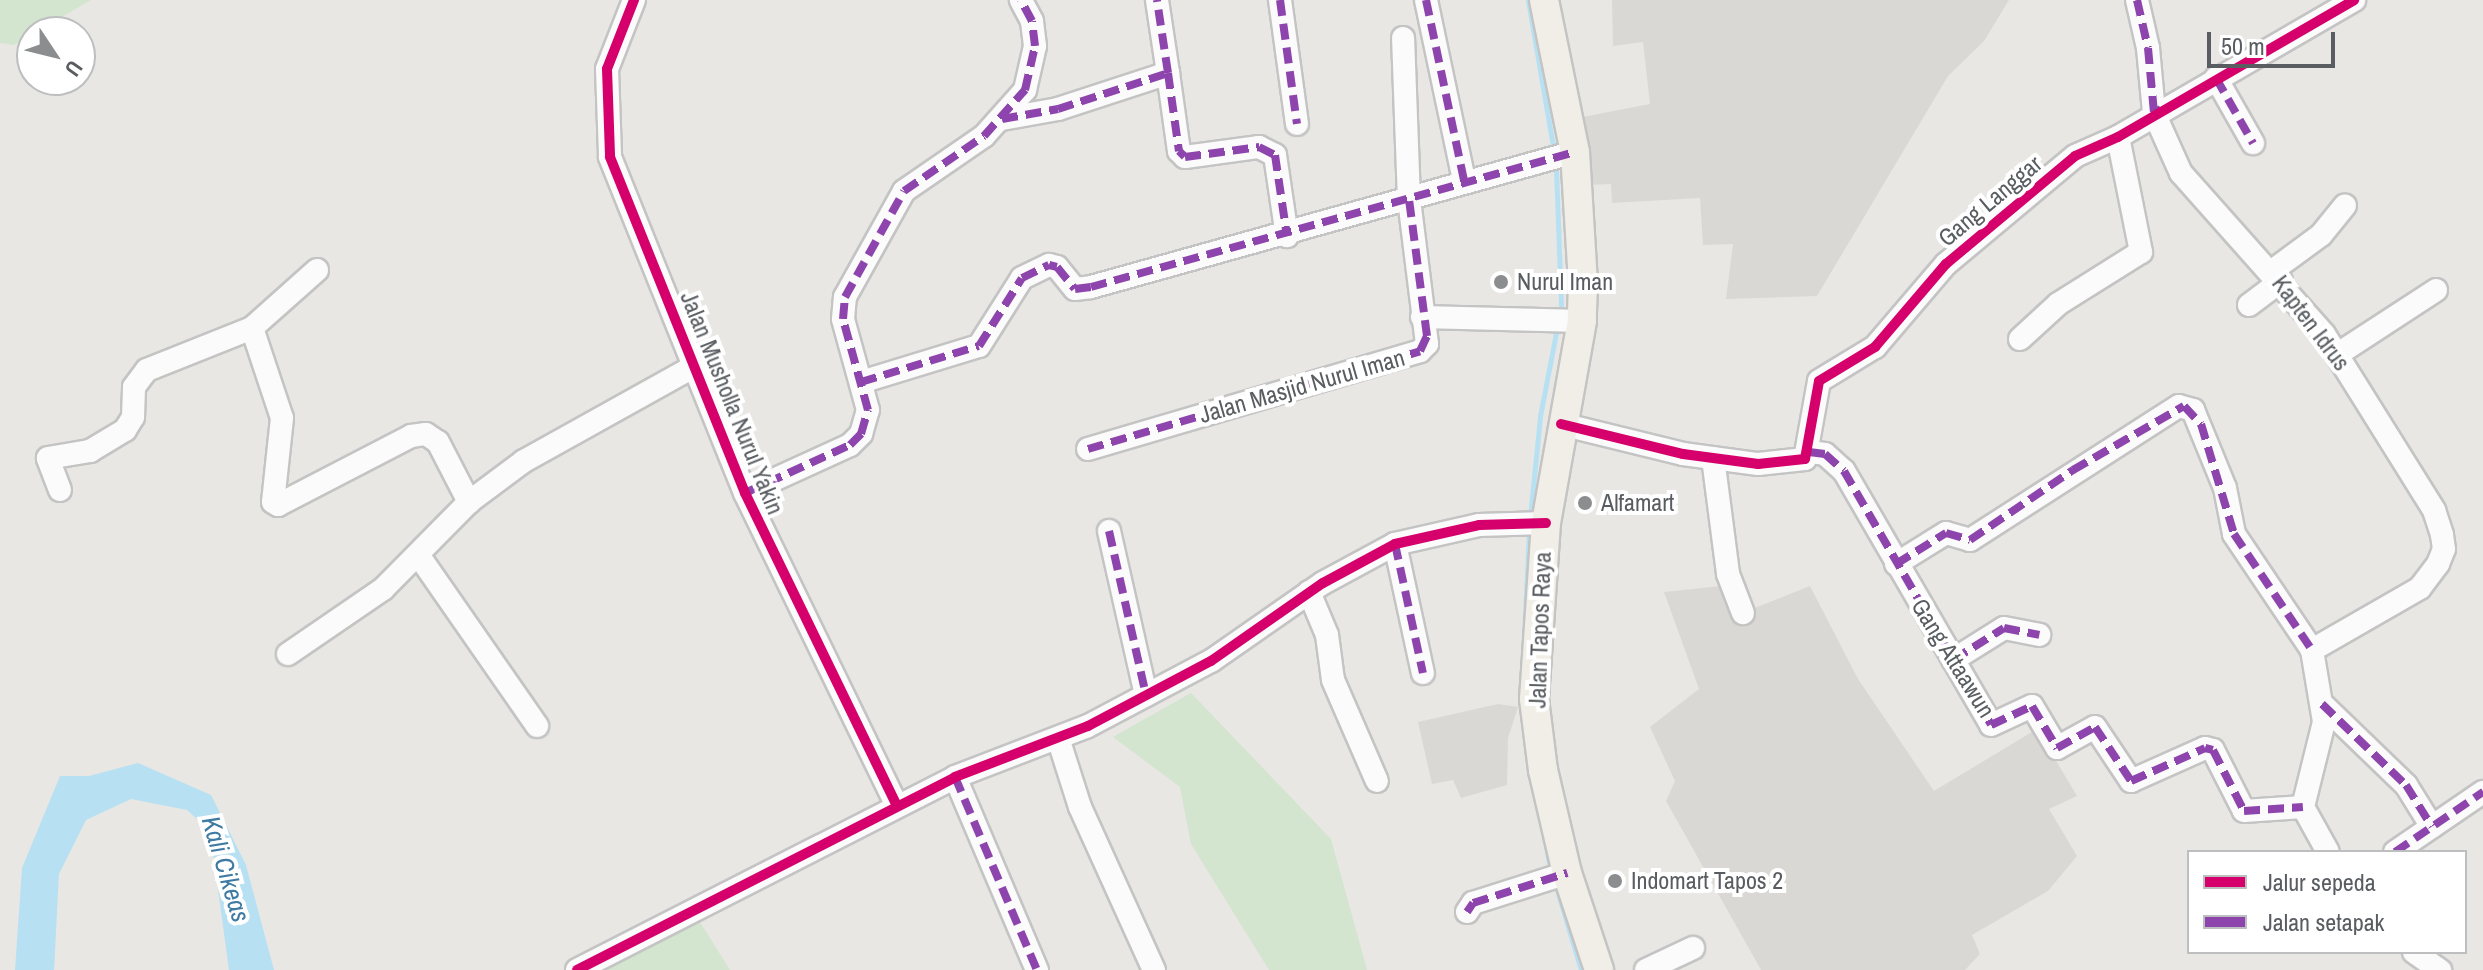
<!DOCTYPE html>
<html>
<head>
<meta charset="utf-8">
<style>
  body { margin:0 }
  #map { position:relative; width:2483px; height:970px; overflow:hidden; background:#e8e7e3; font-family:"Archivo Narrow",sans-serif }
  div>[style] { position:absolute }
  [style*='--x'] { left:calc(var(--x)*1px); top:calc(var(--y)*1px); width:calc(var(--w)*1px); rotate:calc(var(--a)*1deg) }
  .industrial>* { inset:0; background:#dad8d4 }
  .green>* { inset:0; background:#d3e4cf }
  .water>* { inset:0; background:#b7e1f3 }
  .stream>* { height:5px; margin:-2.5px; padding:0 2.5px; transform-origin:2.5px; border-radius:2.5px; background:#b7e1f3 }
  .roads { filter:drop-shadow(2px 0 #c3c4c3) drop-shadow(-2px 0 #c3c4c3) drop-shadow(0 2px #c3c4c3) drop-shadow(0 -2px #c3c4c3) }
  .minor>* { height:22px; margin:-11px; padding:0 11px; transform-origin:11px; border-radius:11px; background:#fcfbfb }
  .major>* { height:28px; margin:-14px; padding:0 14px; transform-origin:14px; border-radius:14px; background:#f0eee6 }
  .quiet>* { height:8px; margin-top:-4px; transform-origin:0; background:repeating-linear-gradient(90deg,#8e44ad 0 16px,transparent 0 24px) }
  .cycleway>* { height:10px; margin:-5px; padding:0 5px; transform-origin:5px; border-radius:5px; background:#d6006c }
  .dots>* { width:22px; height:22px; translate:-50% -50%; box-sizing:border-box; border:4px solid #fff; border-radius:50% }
  span { translate:-50% -50%; white-space:nowrap; text-align:center; line-height:1.15; -webkit-text-stroke:8px #fff; paint-order:stroke }
  .street-label { font-size:24px; color:#595d61 }
  .poi-label { font-size:24px; color:#595d61 }
  .left { translate:0 -50%; text-align:left }
  .water-label { font-size:26px; color:#3f7aa2; font-style:italic }
  .legend { position:absolute; left:2187px; top:850px; width:280px; height:104px; box-sizing:border-box; background:#fff; border:2px solid #bdbec0; margin:0; padding:10px 14px; list-style:none; font-size:24px; color:#595d61 }
  .legend li { display:flex; align-items:center; gap:16px; height:40px }
  .legend b { width:40px; border:2px solid #bdbec0 }
  .north { position:absolute; left:16px; top:16px; width:80px; height:80px; box-sizing:border-box; background:#fff; border:2px solid #bdbec0; border-radius:50%; rotate:125deg; font-size:22px; font-weight:700; line-height:32px; text-align:center; color:#595d61 }
  .north::after { content:''; display:block; margin:auto; width:28px; height:36px; background:#8b8d8e; clip-path:polygon(50% 0,100% 100%,50% 72%,0 100%) }
  .scale { position:absolute; left:2207px; top:32px; width:128px; height:36px; box-sizing:border-box; border:4px solid #595d61; border-top:0; padding-left:10px; font-size:24px; line-height:28px; white-space:nowrap; color:#595d61; -webkit-text-stroke:6px #fff; paint-order:stroke }
</style>
</head>
<body>
<div id="map">
  <div class="industrial">
    <div style="clip-path:polygon(1612px 0,2009px 0,1984px 41px,1948px 76px,1817px 296px,1726px 299px,1733px 244px,1703px 245px,1700px 198px,1612px 203px,1611px 184px,1587px 185px,1577px 118px,1650px 104px,1643px 42px,1613px 46px)"></div>
    <div style="clip-path:polygon(1740px 584px,1752px 609px,1810px 586px,1858px 679px,1934px 791px,2037px 729px,2077px 796px,2049px 809px,2077px 856px,2048px 891px,1972px 935px,1980px 954px,1965px 970px,1761px 970px,1666px 801px,1675px 781px,1650px 727px,1699px 689px,1664px 592px)"></div>
    <div style="clip-path:polygon(1498px 704px,1518px 707px,1508px 738px,1507px 785px,1461px 798px,1453px 780px,1432px 784px,1418px 722px)"></div>
  </div>
  <div class="green">
    <div style="clip-path:polygon(0 0,91px 0,14px 45px,0 43px)"></div>
    <div style="clip-path:polygon(1191px 693px,1331px 839px,1367px 970px,1269px 970px,1191px 844px,1180px 787px,1113px 737px)"></div>
    <div style="clip-path:polygon(698px 919px,730px 970px,607px 970px)"></div>
  </div>
  <div class="water">
    <div style="clip-path:polygon(138px 763px,211px 795px,246px 865px,274px 970px,229px 970px,210px 831px,187px 810px,131px 799px,86px 820px,59px 874px,54px 970px,15px 970px,22px 868px,60px 776px,89px 776px)"></div>
  </div>
  <div class="stream">
    <div style="--x:1528;--y:0;--w:149;--a:80.3"></div>
    <div style="--x:1556;--y:169;--w:136;--a:87.9"></div>
    <div style="--x:1530;--y:517;--w:101;--a:-84.3"></div>
    <div style="--x:1540;--y:416;--w:90;--a:-79.1"></div>
    <div style="--x:1521;--y:700;--w:169;--a:-87.3"></div>
    <div style="--x:1542;--y:825;--w:49;--a:79.4"></div>
    <div style="--x:1555;--y:883;--w:91;--a:73.4"></div>
  </div>
  <div class="roads">
    <div class="minor">
      <div style="--x:634;--y:0;--w:74;--a:111.4"></div>
      <div style="--x:607;--y:69;--w:88;--a:88"></div>
      <div style="--x:610;--y:157;--w:362;--a:68.1"></div>
      <div style="--x:745;--y:493;--w:348;--a:64.1"></div>
      <div style="--x:1280;--y:0;--w:125;--a:82.2"></div>
      <div style="--x:1426;--y:0;--w:185;--a:78.1"></div>
      <div style="--x:2137;--y:0;--w:49;--a:77.1"></div>
      <div style="--x:2148;--y:48;--w:65;--a:84.7"></div>
      <div style="--x:2154;--y:113;--w:66;--a:65.8"></div>
      <div style="--x:2181;--y:173;--w:215;--a:48.4"></div>
      <div style="--x:2324;--y:334;--w:208;--a:58"></div>
      <div style="--x:2434;--y:510;--w:26;--a:72"></div>
      <div style="--x:2442;--y:535;--w:14;--a:82"></div>
      <div style="--x:2444;--y:549;--w:16;--a:112"></div>
      <div style="--x:2438;--y:564;--w:30;--a:127"></div>
      <div style="--x:2420;--y:588;--w:125;--a:150.1"></div>
      <div style="--x:1168;--y:73;--w:79;--a:82"></div>
      <div style="--x:1179;--y:151;--w:8;--a:45"></div>
      <div style="--x:1185;--y:157;--w:75;--a:-7.7"></div>
      <div style="--x:1259;--y:147;--w:18;--a:27"></div>
      <div style="--x:1275;--y:155;--w:82;--a:81.6"></div>
      <div style="--x:2216;--y:78;--w:75;--a:60.4"></div>
      <div style="--x:1002;--y:119;--w:57;--a:-10.1"></div>
      <div style="--x:1058;--y:109;--w:116;--a:-18.1"></div>
      <div style="--x:1168;--y:73;--w:74;--a:-98.6"></div>
      <div style="--x:317;--y:270;--w:87;--a:138.3"></div>
      <div style="--x:252;--y:328;--w:95;--a:71.6"></div>
      <div style="--x:282;--y:418;--w:84;--a:96.1"></div>
      <div style="--x:273;--y:502;--w:6;--a:31"></div>
      <div style="--x:278;--y:505;--w:150;--a:-27.4"></div>
      <div style="--x:411;--y:436;--w:15;--a:-8"></div>
      <div style="--x:426;--y:434;--w:14;--a:34"></div>
      <div style="--x:438;--y:442;--w:68;--a:62.7"></div>
      <div style="--x:2272;--y:271;--w:61;--a:-36.3"></div>
      <div style="--x:2321;--y:235;--w:38;--a:-51"></div>
      <div style="--x:2249;--y:305;--w:40;--a:-37"></div>
      <div style="--x:1422;--y:317;--w:160;--a:1.4"></div>
      <div style="--x:2020;--y:339;--w:52;--a:-42.6"></div>
      <div style="--x:2058;--y:304;--w:98;--a:-32.1"></div>
      <div style="--x:2141;--y:252;--w:117;--a:-101.3"></div>
      <div style="--x:2338;--y:354;--w:117;--a:-33.1"></div>
      <div style="--x:861;--y:382;--w:123;--a:-17"></div>
      <div style="--x:979;--y:346;--w:80;--a:-57.7"></div>
      <div style="--x:1022;--y:278;--w:30;--a:-26"></div>
      <div style="--x:1049;--y:265;--w:8;--a:14"></div>
      <div style="--x:1057;--y:267;--w:28;--a:51"></div>
      <div style="--x:1075;--y:289;--w:16;--a:-7"></div>
      <div style="--x:1091;--y:287;--w:502;--a:-15.59"></div>
      <div style="--x:1561;--y:424;--w:126;--a:13.8"></div>
      <div style="--x:1683;--y:454;--w:76;--a:7.6"></div>
      <div style="--x:1758;--y:464;--w:47;--a:-6.1"></div>
      <div style="--x:1805;--y:459;--w:79;--a:-79.8"></div>
      <div style="--x:1819;--y:381;--w:66;--a:-31.3"></div>
      <div style="--x:1875;--y:347;--w:109;--a:-49.5"></div>
      <div style="--x:1946;--y:264;--w:168;--a:-39.9"></div>
      <div style="--x:2075;--y:156;--w:47;--a:-23.8"></div>
      <div style="--x:2118;--y:137;--w:273;--a:-30.1"></div>
      <div style="--x:1088;--y:449;--w:346;--a:-16.4"></div>
      <div style="--x:1420;--y:351;--w:10;--a:-45"></div>
      <div style="--x:1427;--y:344;--w:145;--a:-97.1"></div>
      <div style="--x:1409;--y:200;--w:162;--a:-92.1"></div>
      <div style="--x:1809;--y:452;--w:16;--a:7"></div>
      <div style="--x:1825;--y:454;--w:25;--a:42"></div>
      <div style="--x:1844;--y:471;--w:293;--a:59.9"></div>
      <div style="--x:1991;--y:725;--w:45;--a:-24.9"></div>
      <div style="--x:2032;--y:706;--w:49;--a:59.2"></div>
      <div style="--x:2057;--y:748;--w:43;--a:-28.9"></div>
      <div style="--x:2095;--y:727;--w:65;--a:56.3"></div>
      <div style="--x:2131;--y:781;--w:81;--a:-24"></div>
      <div style="--x:2205;--y:748;--w:8;--a:14"></div>
      <div style="--x:2213;--y:750;--w:68;--a:63.1"></div>
      <div style="--x:2244;--y:811;--w:59;--a:-3.9"></div>
      <div style="--x:1713;--y:458;--w:117;--a:82.6"></div>
      <div style="--x:1728;--y:574;--w:42;--a:69"></div>
      <div style="--x:60;--y:490;--w:34;--a:-111"></div>
      <div style="--x:48;--y:458;--w:43;--a:-9.5"></div>
      <div style="--x:90;--y:451;--w:41;--a:-31"></div>
      <div style="--x:125;--y:430;--w:15;--a:-58"></div>
      <div style="--x:133;--y:417;--w:30;--a:-88"></div>
      <div style="--x:134;--y:387;--w:21;--a:-53"></div>
      <div style="--x:147;--y:370;--w:113;--a:-21.8"></div>
      <div style="--x:745;--y:493;--w:115;--a:-24.6"></div>
      <div style="--x:850;--y:445;--w:16;--a:-45"></div>
      <div style="--x:861;--y:434;--w:25;--a:-74"></div>
      <div style="--x:868;--y:410;--w:94;--a:-105.4"></div>
      <div style="--x:843;--y:319;--w:22;--a:-85"></div>
      <div style="--x:845;--y:297;--w:121;--a:-60.9"></div>
      <div style="--x:904;--y:191;--w:97;--a:-34.5"></div>
      <div style="--x:984;--y:136;--w:62;--a:-48.3"></div>
      <div style="--x:1025;--y:90;--w:45;--a:-77.2"></div>
      <div style="--x:1035;--y:46;--w:25;--a:-97"></div>
      <div style="--x:1032;--y:21;--w:24;--a:-118"></div>
      <div style="--x:1109;--y:531;--w:168;--a:77.3"></div>
      <div style="--x:1395;--y:544;--w:132;--a:77.8"></div>
      <div style="--x:419;--y:556;--w:207;--a:55.2"></div>
      <div style="--x:1896;--y:564;--w:59;--a:-31.8"></div>
      <div style="--x:1946;--y:533;--w:25;--a:16"></div>
      <div style="--x:1970;--y:540;--w:248;--a:-32.7"></div>
      <div style="--x:2179;--y:406;--w:15;--a:16"></div>
      <div style="--x:2193;--y:410;--w:84;--a:67.7"></div>
      <div style="--x:2225;--y:488;--w:47;--a:78.9"></div>
      <div style="--x:2234;--y:534;--w:140;--a:56.1"></div>
      <div style="--x:2312;--y:650;--w:73;--a:80.5"></div>
      <div style="--x:2324;--y:722;--w:88;--a:103.9"></div>
      <div style="--x:2303;--y:807;--w:51;--a:60.9"></div>
      <div style="--x:1309;--y:592;--w:47;--a:67.3"></div>
      <div style="--x:1327;--y:635;--w:45;--a:82.4"></div>
      <div style="--x:1333;--y:680;--w:110;--a:66.5"></div>
      <div style="--x:288;--y:654;--w:115;--a:-34.4"></div>
      <div style="--x:383;--y:589;--w:122;--a:-45.3"></div>
      <div style="--x:469;--y:502;--w:69;--a:-36.7"></div>
      <div style="--x:524;--y:461;--w:196;--a:-29.1"></div>
      <div style="--x:1953;--y:660;--w:60;--a:-32.1"></div>
      <div style="--x:2004;--y:628;--w:36;--a:11"></div>
      <div style="--x:2322;--y:704;--w:117;--a:44"></div>
      <div style="--x:2406;--y:785;--w:49;--a:58.2"></div>
      <div style="--x:1058;--y:738;--w:72;--a:72.3"></div>
      <div style="--x:1080;--y:807;--w:179;--a:65.6"></div>
      <div style="--x:955;--y:777;--w:210;--a:67"></div>
      <div style="--x:2395;--y:852;--w:107;--a:-34.3"></div>
      <div style="--x:1467;--y:912;--w:11;--a:-56"></div>
      <div style="--x:1473;--y:903;--w:99;--a:-17.7"></div>
      <div style="--x:2414;--y:952;--w:32;--a:35"></div>
      <div style="--x:577;--y:970;--w:424;--a:-27"></div>
      <div style="--x:955;--y:777;--w:142;--a:-21"></div>
      <div style="--x:1088;--y:726;--w:139;--a:-27.9"></div>
      <div style="--x:1211;--y:661;--w:136;--a:-34.9"></div>
      <div style="--x:1323;--y:583;--w:82;--a:-28.4"></div>
      <div style="--x:1395;--y:544;--w:86;--a:-12.7"></div>
      <div style="--x:1479;--y:525;--w:67;--a:-1.7"></div>
      <div style="--x:1646;--y:970;--w:52;--a:-25.1"></div>
    </div>
    <div class="major">
      <div style="--x:1544;--y:0;--w:155;--a:78.5"></div>
      <div style="--x:1575;--y:152;--w:132;--a:86.5"></div>
      <div style="--x:1583;--y:284;--w:37;--a:92"></div>
      <div style="--x:1582;--y:321;--w:205;--a:100.1"></div>
      <div style="--x:1546;--y:523;--w:176;--a:93.9"></div>
      <div style="--x:1534;--y:699;--w:72;--a:82.8"></div>
      <div style="--x:1543;--y:770;--w:106;--a:76.9"></div>
      <div style="--x:1567;--y:873;--w:102;--a:71.7"></div>
    </div>
  </div>
  <div class="quiet">
    <div style="--x:1280;--y:0;--w:125;--a:82.2"></div>
    <div style="--x:1426;--y:0;--w:185;--a:78.1"></div>
    <div style="--x:2137;--y:0;--w:49;--a:77.1"></div>
    <div style="--x:2148;--y:48;--w:65;--a:84.7"></div>
    <div style="--x:2154;--y:113;--w:8;--a:-30"></div>
    <div style="--x:1168;--y:73;--w:79;--a:82"></div>
    <div style="--x:1179;--y:151;--w:8;--a:45"></div>
    <div style="--x:1185;--y:157;--w:75;--a:-7.7"></div>
    <div style="--x:1259;--y:147;--w:18;--a:27"></div>
    <div style="--x:1275;--y:155;--w:82;--a:81.6"></div>
    <div style="--x:2216;--y:78;--w:75;--a:60.4"></div>
    <div style="--x:1002;--y:119;--w:57;--a:-10.1"></div>
    <div style="--x:1058;--y:109;--w:116;--a:-18.1"></div>
    <div style="--x:1168;--y:73;--w:74;--a:-98.6"></div>
    <div style="--x:861;--y:382;--w:123;--a:-17"></div>
    <div style="--x:979;--y:346;--w:80;--a:-57.7"></div>
    <div style="--x:1022;--y:278;--w:30;--a:-26"></div>
    <div style="--x:1049;--y:265;--w:8;--a:14"></div>
    <div style="--x:1057;--y:267;--w:28;--a:51"></div>
    <div style="--x:1075;--y:289;--w:16;--a:-7"></div>
    <div style="--x:1091;--y:287;--w:502;--a:-15.59"></div>
    <div style="--x:1088;--y:449;--w:346;--a:-16.4"></div>
    <div style="--x:1420;--y:351;--w:17;--a:-65"></div>
    <div style="--x:1427;--y:336;--w:137;--a:-97.5"></div>
    <div style="--x:1809;--y:452;--w:16;--a:7"></div>
    <div style="--x:1825;--y:454;--w:25;--a:42"></div>
    <div style="--x:1844;--y:471;--w:293;--a:59.9"></div>
    <div style="--x:1991;--y:725;--w:45;--a:-24.9"></div>
    <div style="--x:2032;--y:706;--w:49;--a:59.2"></div>
    <div style="--x:2057;--y:748;--w:43;--a:-28.9"></div>
    <div style="--x:2095;--y:727;--w:65;--a:56.3"></div>
    <div style="--x:2131;--y:781;--w:81;--a:-24"></div>
    <div style="--x:2205;--y:748;--w:8;--a:14"></div>
    <div style="--x:2213;--y:750;--w:68;--a:63.1"></div>
    <div style="--x:2244;--y:811;--w:59;--a:-3.9"></div>
    <div style="--x:745;--y:493;--w:115;--a:-24.6"></div>
    <div style="--x:850;--y:445;--w:16;--a:-45"></div>
    <div style="--x:861;--y:434;--w:25;--a:-74"></div>
    <div style="--x:868;--y:410;--w:94;--a:-105.4"></div>
    <div style="--x:843;--y:319;--w:22;--a:-85"></div>
    <div style="--x:845;--y:297;--w:121;--a:-60.9"></div>
    <div style="--x:904;--y:191;--w:97;--a:-34.5"></div>
    <div style="--x:984;--y:136;--w:62;--a:-48.3"></div>
    <div style="--x:1025;--y:90;--w:45;--a:-77.2"></div>
    <div style="--x:1035;--y:46;--w:25;--a:-97"></div>
    <div style="--x:1032;--y:21;--w:24;--a:-118"></div>
    <div style="--x:1109;--y:531;--w:168;--a:77.3"></div>
    <div style="--x:1395;--y:544;--w:132;--a:77.8"></div>
    <div style="--x:1896;--y:564;--w:59;--a:-31.8"></div>
    <div style="--x:1946;--y:533;--w:25;--a:16"></div>
    <div style="--x:1970;--y:540;--w:125;--a:-34.2"></div>
    <div style="--x:2073;--y:470;--w:128;--a:-30"></div>
    <div style="--x:2184;--y:406;--w:25;--a:47"></div>
    <div style="--x:2201;--y:424;--w:115;--a:73.3"></div>
    <div style="--x:2234;--y:534;--w:140;--a:56.1"></div>
    <div style="--x:1953;--y:660;--w:60;--a:-32.1"></div>
    <div style="--x:2004;--y:628;--w:36;--a:11"></div>
    <div style="--x:2322;--y:704;--w:117;--a:44"></div>
    <div style="--x:2406;--y:785;--w:49;--a:58.2"></div>
    <div style="--x:955;--y:777;--w:210;--a:67"></div>
    <div style="--x:2395;--y:852;--w:107;--a:-34.3"></div>
    <div style="--x:1467;--y:912;--w:11;--a:-56"></div>
    <div style="--x:1473;--y:903;--w:99;--a:-17.7"></div>
  </div>
  <div class="cycleway">
    <div style="--x:634;--y:0;--w:74;--a:111.4"></div>
    <div style="--x:607;--y:69;--w:88;--a:88"></div>
    <div style="--x:610;--y:157;--w:362;--a:68.1"></div>
    <div style="--x:745;--y:493;--w:348;--a:64.1"></div>
    <div style="--x:1561;--y:424;--w:126;--a:13.8"></div>
    <div style="--x:1683;--y:454;--w:76;--a:7.6"></div>
    <div style="--x:1758;--y:464;--w:47;--a:-6.1"></div>
    <div style="--x:1805;--y:459;--w:79;--a:-79.8"></div>
    <div style="--x:1819;--y:381;--w:66;--a:-31.3"></div>
    <div style="--x:1875;--y:347;--w:109;--a:-49.5"></div>
    <div style="--x:1946;--y:264;--w:168;--a:-39.9"></div>
    <div style="--x:2075;--y:156;--w:47;--a:-23.8"></div>
    <div style="--x:2118;--y:137;--w:273;--a:-30.1"></div>
    <div style="--x:577;--y:970;--w:424;--a:-27"></div>
    <div style="--x:955;--y:777;--w:142;--a:-21"></div>
    <div style="--x:1088;--y:726;--w:139;--a:-27.9"></div>
    <div style="--x:1211;--y:661;--w:136;--a:-34.9"></div>
    <div style="--x:1323;--y:583;--w:82;--a:-28.4"></div>
    <div style="--x:1395;--y:544;--w:86;--a:-12.7"></div>
    <div style="--x:1479;--y:525;--w:67;--a:-1.7"></div>
  </div>
  <div class="dots">
    <div style="left:1501px;top:282px;background:#8b8d8e"></div>
    <div style="left:1585px;top:503px;background:#8b8d8e"></div>
    <div style="left:1615px;top:881px;background:#8b8d8e"></div>
  </div>
  <div class="street-label">
    <span style="left:1990px;top:201px;rotate:-40deg">Gang Langgar</span>
    <span style="left:2311px;top:323px;rotate:53deg">Kapten Idrus</span>
    <span style="left:1302px;top:386px;rotate:-16deg">Jalan Masjid Nurul Iman</span>
    <span style="left:732px;top:403px;rotate:68deg">Jalan Musholla Nurul Yakin</span>
    <span style="left:1540px;top:630px;rotate:-88deg">Jalan Tapos Raya</span>
    <span style="left:1953px;top:658px;rotate:58deg">Gang Attaawun</span>
  </div>
  <div class="poi-label">
    <span class="left" style="left:1517px;top:282px">Nurul Iman</span>
    <span class="left" style="left:1601px;top:503px">Alfamart</span>
    <span class="left" style="left:1631px;top:881px">Indomart Tapos 2</span>
  </div>
  <div class="water-label">
    <span style="left:226px;top:869px;rotate:73deg">Kali Cikeas</span>
  </div>
  <ul class="legend">
  <li><b style="height:10px;background:#d6006c"></b>Jalur sepeda</li>
  <li><b style="height:10px;background:#8e44ad"></b>Jalan setapak</li>
  </ul>
  <div class="north">U</div>
  <div class="scale">50 m</div>
</div>
</body>
</html>
